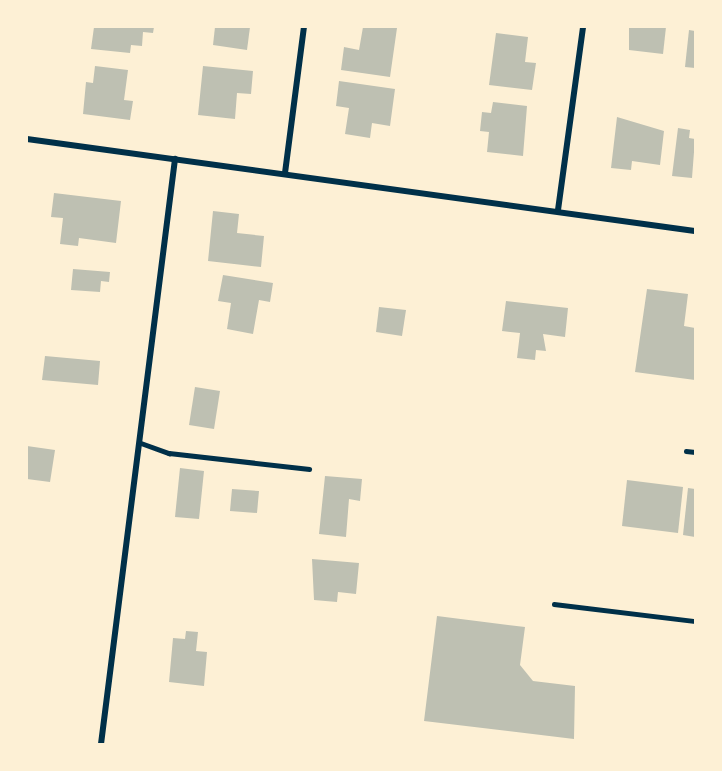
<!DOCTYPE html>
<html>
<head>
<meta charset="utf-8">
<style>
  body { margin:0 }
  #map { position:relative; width:722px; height:771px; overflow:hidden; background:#fdf0d5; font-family:Helvetica,sans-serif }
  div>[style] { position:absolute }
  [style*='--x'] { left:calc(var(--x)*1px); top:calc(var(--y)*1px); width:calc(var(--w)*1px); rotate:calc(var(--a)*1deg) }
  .building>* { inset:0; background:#bec0b2 }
  .service>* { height:4.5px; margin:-2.25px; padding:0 2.25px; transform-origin:2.25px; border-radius:2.25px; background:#003049 }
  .minor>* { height:6px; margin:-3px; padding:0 3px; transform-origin:3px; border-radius:3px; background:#003049 }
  span { translate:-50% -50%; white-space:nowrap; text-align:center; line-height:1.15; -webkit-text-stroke:5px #fdf0d5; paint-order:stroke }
  .frame { position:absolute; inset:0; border:28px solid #fdf0d5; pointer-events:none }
</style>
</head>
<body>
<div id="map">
  <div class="building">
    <div style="clip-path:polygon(94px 27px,154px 27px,153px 33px,143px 32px,142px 46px,131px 45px,130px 53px,91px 49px)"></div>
    <div style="clip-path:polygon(215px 27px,250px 27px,247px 50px,213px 45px)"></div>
    <div style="clip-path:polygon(363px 27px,397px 28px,390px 77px,341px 70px,344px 47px,359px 50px)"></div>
    <div style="clip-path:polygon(629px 27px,666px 27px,663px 54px,629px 50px)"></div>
    <div style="clip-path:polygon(689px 30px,695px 31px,695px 68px,685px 67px)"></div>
    <div style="clip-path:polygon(496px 33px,528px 37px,525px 62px,536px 63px,532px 90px,489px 85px)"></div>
    <div style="clip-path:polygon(95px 66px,128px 70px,124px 100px,133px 101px,130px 120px,83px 114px,86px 82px,93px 83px)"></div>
    <div style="clip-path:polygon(203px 66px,253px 71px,251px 94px,237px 93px,235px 119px,198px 115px)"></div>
    <div style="clip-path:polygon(339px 81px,395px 89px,390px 126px,372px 123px,370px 138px,345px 134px,349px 108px,336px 106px)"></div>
    <div style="clip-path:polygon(493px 102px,527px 106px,523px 156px,487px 152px,489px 132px,480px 131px,482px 112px,491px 113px)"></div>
    <div style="clip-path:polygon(617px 117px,664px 131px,660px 165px,632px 161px,631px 170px,611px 168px)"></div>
    <div style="clip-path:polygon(678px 128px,690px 130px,689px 138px,695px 139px,692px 178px,672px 176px)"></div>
    <div style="clip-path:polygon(54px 193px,121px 201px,116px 243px,79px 238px,78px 246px,60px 244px,63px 218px,51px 217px)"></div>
    <div style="clip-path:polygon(213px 211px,239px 214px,237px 233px,264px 236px,261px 267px,208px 261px)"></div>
    <div style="clip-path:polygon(73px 269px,110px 272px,109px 282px,101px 281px,100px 292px,71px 290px)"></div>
    <div style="clip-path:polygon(223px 275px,273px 283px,270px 302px,259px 300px,253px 334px,227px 329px,231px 303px,218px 301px)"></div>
    <div style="clip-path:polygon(647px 289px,688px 294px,684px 326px,695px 328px,695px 380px,635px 372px)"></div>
    <div style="clip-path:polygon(506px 301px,568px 308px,565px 337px,543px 334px,546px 351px,536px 350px,535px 360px,517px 358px,520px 333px,502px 331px)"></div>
    <div style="clip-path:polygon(379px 307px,406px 310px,402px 336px,376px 332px)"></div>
    <div style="clip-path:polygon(45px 356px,100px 361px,98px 385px,42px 380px)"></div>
    <div style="clip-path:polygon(195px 387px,220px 391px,214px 429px,189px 425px)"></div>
    <div style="clip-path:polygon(27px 446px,55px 450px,50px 482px,27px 479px)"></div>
    <div style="clip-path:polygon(180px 468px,204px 471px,199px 519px,175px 517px)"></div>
    <div style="clip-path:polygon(325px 476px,362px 479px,360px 501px,349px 499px,346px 537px,319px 534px)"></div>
    <div style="clip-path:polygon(627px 480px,683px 487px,678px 533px,622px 526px)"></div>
    <div style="clip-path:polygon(688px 488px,695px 489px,695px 537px,683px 535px)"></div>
    <div style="clip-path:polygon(232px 489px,259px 491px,257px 513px,230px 511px)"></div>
    <div style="clip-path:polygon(312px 559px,359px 563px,356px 594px,338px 592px,337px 602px,314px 600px)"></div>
    <div style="clip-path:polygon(437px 616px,525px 627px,520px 665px,533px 681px,575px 686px,574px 739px,424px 721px)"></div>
    <div style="clip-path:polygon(186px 631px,198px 632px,196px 651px,207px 652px,204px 686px,169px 682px,173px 638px,185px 639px)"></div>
  </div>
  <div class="service">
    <div style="--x:141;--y:443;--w:30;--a:20"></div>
    <div style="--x:169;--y:453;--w:141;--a:6.5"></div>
    <div style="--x:686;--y:451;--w:9;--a:6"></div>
    <div style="--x:554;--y:604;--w:142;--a:6.9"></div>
  </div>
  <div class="minor">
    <div style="--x:27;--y:139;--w:674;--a:7.84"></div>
    <div style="--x:285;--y:173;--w:147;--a:-82.6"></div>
    <div style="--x:558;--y:210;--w:185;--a:-82.2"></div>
    <div style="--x:101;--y:744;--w:590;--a:-82.79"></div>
  </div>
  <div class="frame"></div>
</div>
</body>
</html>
